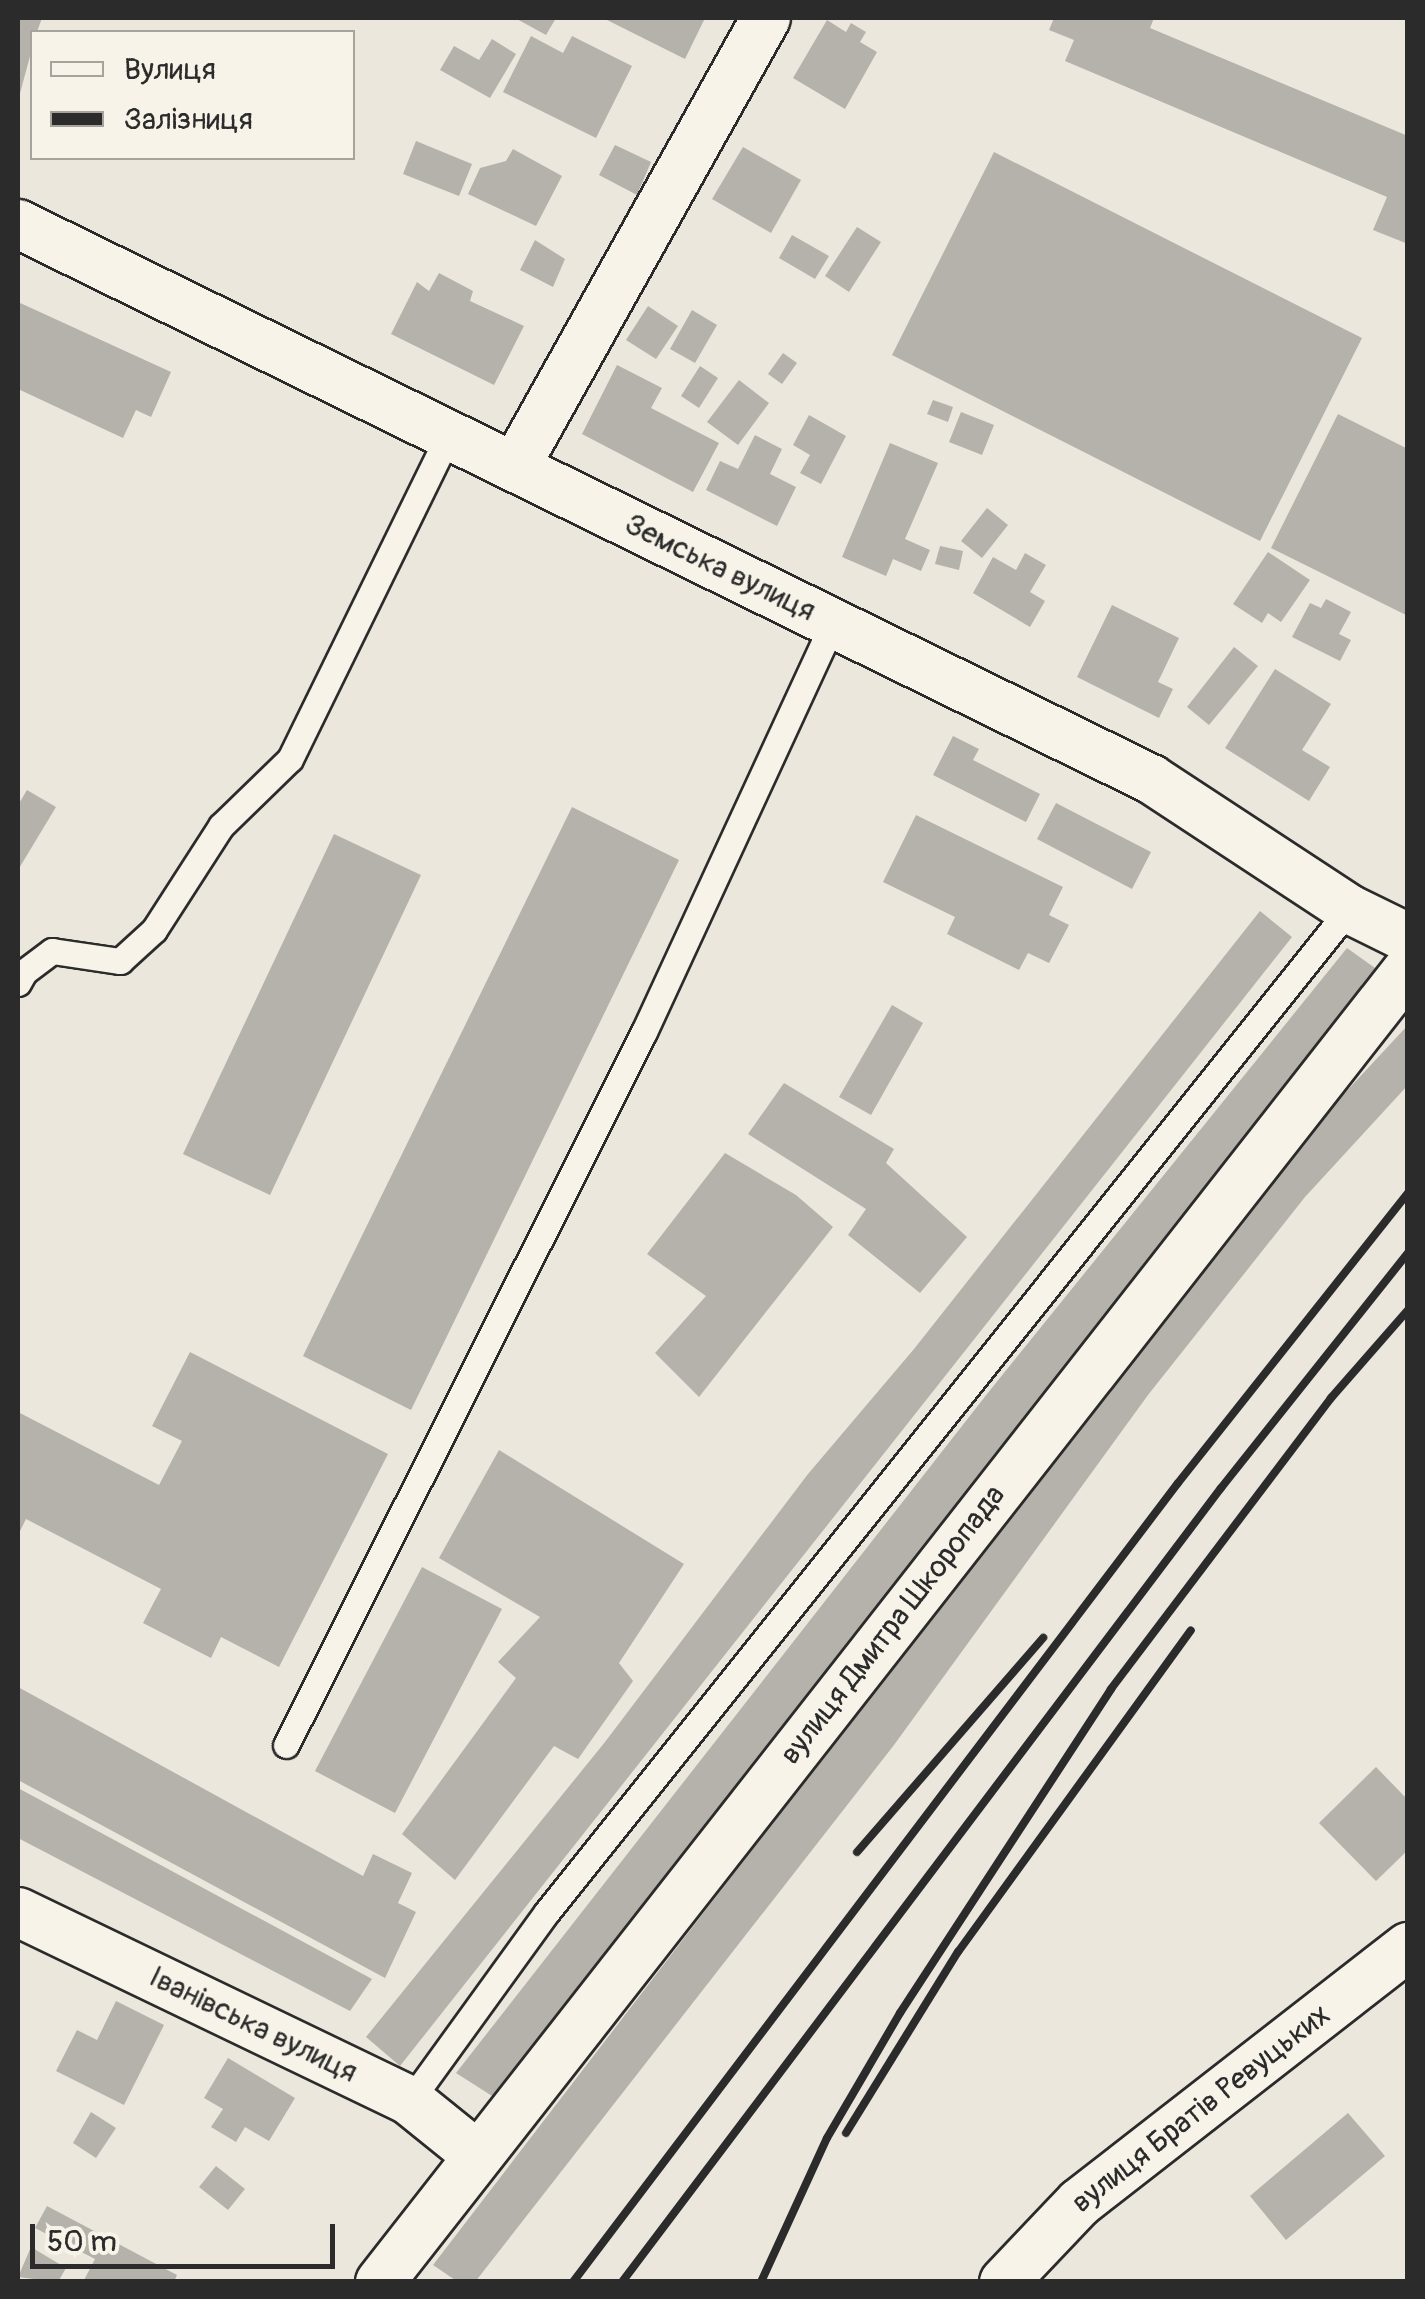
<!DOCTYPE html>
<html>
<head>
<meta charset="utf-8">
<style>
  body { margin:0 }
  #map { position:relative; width:1425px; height:2299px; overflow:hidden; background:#ebe7dd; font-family:Pangolin,sans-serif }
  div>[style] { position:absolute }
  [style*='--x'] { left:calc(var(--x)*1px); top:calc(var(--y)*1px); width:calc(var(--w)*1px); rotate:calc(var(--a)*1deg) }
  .building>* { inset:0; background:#b5b2ab }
  .roads { filter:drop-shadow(2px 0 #2b2b2b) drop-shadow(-2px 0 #2b2b2b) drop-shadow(0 2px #2b2b2b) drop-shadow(0 -2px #2b2b2b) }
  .service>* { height:25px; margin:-12.5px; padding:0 12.5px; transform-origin:12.5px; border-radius:12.5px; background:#f7f3e8 }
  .minor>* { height:48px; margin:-24px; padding:0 24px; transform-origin:24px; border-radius:24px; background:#f7f3e8 }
  .rail>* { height:8px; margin:-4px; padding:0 4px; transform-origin:4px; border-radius:4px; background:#2b2b2b }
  span { translate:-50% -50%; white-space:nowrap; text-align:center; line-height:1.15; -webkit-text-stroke:10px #f7f3e8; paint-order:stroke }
  .street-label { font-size:30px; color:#2b2b2b }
  .frame { position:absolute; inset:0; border:20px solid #2b2b2b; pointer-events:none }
  .legend { position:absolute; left:30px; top:30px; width:325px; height:130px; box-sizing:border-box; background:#f7f3e8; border:2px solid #a5a39c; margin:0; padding:12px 18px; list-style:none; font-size:30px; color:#2b2b2b }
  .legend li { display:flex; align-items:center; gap:20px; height:50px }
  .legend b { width:50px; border:2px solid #a5a39c }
  .scale { position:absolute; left:30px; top:2224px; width:305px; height:45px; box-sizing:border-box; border:5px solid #2b2b2b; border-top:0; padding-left:12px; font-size:30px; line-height:35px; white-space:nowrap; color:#2b2b2b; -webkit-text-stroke:8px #f7f3e8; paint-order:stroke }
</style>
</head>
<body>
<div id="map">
  <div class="building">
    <div style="clip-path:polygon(18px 18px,42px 18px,37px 32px,32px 32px,32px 49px,19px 97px)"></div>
    <div style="clip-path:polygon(515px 18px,556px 18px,546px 35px)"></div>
    <div style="clip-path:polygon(603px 18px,705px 18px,685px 59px)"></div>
    <div style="clip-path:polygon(1054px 18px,1154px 18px,1150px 28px,1408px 136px,1408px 244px,1373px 230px,1387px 197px,1065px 61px,1074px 40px,1049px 30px)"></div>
    <div style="clip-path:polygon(827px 20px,846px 32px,851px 23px,866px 32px,860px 42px,877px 52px,845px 109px,793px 78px)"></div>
    <div style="clip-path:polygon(531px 36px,563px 53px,572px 36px,632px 66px,596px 138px,503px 92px)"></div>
    <div style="clip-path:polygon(492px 39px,516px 54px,490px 98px,440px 70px,454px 46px,479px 60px)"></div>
    <div style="clip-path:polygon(416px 141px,472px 164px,459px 196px,403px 174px)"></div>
    <div style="clip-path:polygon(615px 145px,651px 162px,637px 195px,599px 175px)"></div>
    <div style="clip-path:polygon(743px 147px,801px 180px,771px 233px,712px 199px)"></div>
    <div style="clip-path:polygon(513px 149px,562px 176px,536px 226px,468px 194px,480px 168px,506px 161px)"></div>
    <div style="clip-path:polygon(994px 152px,1362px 338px,1260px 541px,892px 355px)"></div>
    <div style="clip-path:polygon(857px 227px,881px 242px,849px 292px,825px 276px)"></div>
    <div style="clip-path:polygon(792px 235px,829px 256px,815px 279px,779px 258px)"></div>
    <div style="clip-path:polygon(535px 240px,565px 259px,553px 287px,520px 270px)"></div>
    <div style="clip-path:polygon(439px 273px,473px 291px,470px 301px,524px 326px,494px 385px,391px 334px,417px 282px,429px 291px)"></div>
    <div style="clip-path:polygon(18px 302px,171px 372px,151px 417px,136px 410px,123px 438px,18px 389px)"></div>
    <div style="clip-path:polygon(648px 306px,678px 326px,656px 359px,626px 340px)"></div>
    <div style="clip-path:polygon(692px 310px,717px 325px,695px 363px,670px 349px)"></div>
    <div style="clip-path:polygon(783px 353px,797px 363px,782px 384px,768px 374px)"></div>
    <div style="clip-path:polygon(617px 365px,662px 388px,651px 408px,719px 443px,693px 492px,582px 434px)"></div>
    <div style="clip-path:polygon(700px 366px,718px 378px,699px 408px,681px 396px)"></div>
    <div style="clip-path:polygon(739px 380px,769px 403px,738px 445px,707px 422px)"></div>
    <div style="clip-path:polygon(933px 400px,953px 407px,948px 422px,927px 414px)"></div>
    <div style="clip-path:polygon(961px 412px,994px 425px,982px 455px,949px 442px)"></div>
    <div style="clip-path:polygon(1338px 414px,1408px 449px,1408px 616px,1271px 548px)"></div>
    <div style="clip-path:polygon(809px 415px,846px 436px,821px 484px,800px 473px,810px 455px,793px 445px)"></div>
    <div style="clip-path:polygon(755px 435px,782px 449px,770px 474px,796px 487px,777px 526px,706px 490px,720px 461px,738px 469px)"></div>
    <div style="clip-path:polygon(890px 443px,938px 463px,905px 539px,930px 550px,921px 571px,893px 559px,886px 576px,842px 557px)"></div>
    <div style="clip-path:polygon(987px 508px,1008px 525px,982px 558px,961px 541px)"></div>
    <div style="clip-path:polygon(940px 546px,963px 551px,959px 570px,935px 564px)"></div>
    <div style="clip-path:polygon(1268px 552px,1310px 580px,1281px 622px,1268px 613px,1262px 623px,1233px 604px)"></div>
    <div style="clip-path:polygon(1025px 553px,1046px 565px,1030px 592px,1045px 601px,1030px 627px,973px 593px,993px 557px,1016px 570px)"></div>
    <div style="clip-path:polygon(1326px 599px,1351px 612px,1339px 634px,1351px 640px,1340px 661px,1292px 637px,1310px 603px,1321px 608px)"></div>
    <div style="clip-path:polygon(1112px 605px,1179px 638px,1158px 682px,1173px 689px,1159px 718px,1077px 677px)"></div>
    <div style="clip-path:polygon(1234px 647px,1258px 666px,1209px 725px,1187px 707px)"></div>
    <div style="clip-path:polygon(1275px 669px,1331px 704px,1302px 750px,1330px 767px,1309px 801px,1225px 748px)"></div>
    <div style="clip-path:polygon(953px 736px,979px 749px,973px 760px,1040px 794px,1026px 822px,933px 775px)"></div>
    <div style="clip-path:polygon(27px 790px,56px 807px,18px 870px,18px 805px)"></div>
    <div style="clip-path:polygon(1056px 803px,1151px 852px,1132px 889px,1037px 839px)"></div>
    <div style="clip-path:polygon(572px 807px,679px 860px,411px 1410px,303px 1356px)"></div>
    <div style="clip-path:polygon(916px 815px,1063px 887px,1049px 915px,1069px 925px,1049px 963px,1028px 953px,1019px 970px,947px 934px,955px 917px,883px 882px)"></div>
    <div style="clip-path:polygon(334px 834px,421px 875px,270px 1195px,183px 1154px)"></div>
    <div style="clip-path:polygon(1260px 911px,1292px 937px,400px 2066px,366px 2037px,605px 1742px,808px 1474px,914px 1349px)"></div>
    <div style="clip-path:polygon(1347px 948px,1375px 968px,500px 2101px,456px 2073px,987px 1394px)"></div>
    <div style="clip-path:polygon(892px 1005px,923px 1023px,871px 1115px,839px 1097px)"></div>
    <div style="clip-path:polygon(1408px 1025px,1408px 1085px,1305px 1197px,1148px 1395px,894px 1745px,475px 2282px,458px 2282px,433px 2265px,1276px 1167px)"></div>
    <div style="clip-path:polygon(784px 1083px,894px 1149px,886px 1163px,967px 1237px,920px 1293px,848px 1235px,866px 1209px,748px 1134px)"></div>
    <div style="clip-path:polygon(725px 1153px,796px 1195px,833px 1227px,699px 1397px,655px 1353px,706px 1296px,647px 1254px)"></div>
    <div style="clip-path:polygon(190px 1352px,388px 1454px,279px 1667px,221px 1637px,211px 1658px,143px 1623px,161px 1589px,26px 1519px,18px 1535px,18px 1412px,159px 1485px,182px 1441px,152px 1426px)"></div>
    <div style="clip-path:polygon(499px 1450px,684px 1564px,619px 1663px,633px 1681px,578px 1759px,554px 1746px,455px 1880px,402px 1834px,516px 1678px,498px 1662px,540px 1617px,439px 1558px)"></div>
    <div style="clip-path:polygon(422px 1567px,502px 1609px,395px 1813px,315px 1771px)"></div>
    <div style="clip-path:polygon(18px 1687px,363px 1876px,373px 1854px,412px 1873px,398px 1903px,416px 1912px,385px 1978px,18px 1780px)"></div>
    <div style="clip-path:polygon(1376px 1767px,1408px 1800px,1408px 1850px,1376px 1881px,1319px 1823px)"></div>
    <div style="clip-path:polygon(18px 1788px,372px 1979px,350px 2011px,18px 1838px)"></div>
    <div style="clip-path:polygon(116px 2001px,164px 2025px,124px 2105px,56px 2071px,77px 2030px,97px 2040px)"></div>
    <div style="clip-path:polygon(228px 2058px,295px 2098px,269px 2141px,245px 2127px,236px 2142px,211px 2127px,223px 2109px,204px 2098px)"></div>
    <div style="clip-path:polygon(91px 2112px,116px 2128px,96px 2158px,73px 2143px)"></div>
    <div style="clip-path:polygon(1348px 2113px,1385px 2156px,1286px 2240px,1250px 2196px)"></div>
    <div style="clip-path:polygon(216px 2166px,245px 2189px,228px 2210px,199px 2187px)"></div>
    <div style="clip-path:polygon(47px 2206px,177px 2275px,174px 2282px,83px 2282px,95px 2259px,35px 2228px)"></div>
    <div style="clip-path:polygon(31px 2247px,66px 2268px,58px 2282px,18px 2277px)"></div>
  </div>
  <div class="roads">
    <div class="service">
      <div style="--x:18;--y:983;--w:13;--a:-61"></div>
      <div style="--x:24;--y:972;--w:35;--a:-37"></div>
      <div style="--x:52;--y:951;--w:69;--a:8.4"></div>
      <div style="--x:120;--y:961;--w:46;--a:-42.4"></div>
      <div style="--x:154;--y:930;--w:124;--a:-57.2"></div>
      <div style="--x:221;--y:826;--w:96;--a:-44.2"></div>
      <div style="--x:290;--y:759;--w:361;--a:-63.9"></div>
      <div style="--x:286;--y:1745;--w:798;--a:-63.34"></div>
      <div style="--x:644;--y:1032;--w:451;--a:-65.2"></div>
      <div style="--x:410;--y:2101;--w:233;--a:-54.1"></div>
      <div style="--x:547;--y:1912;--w:1284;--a:-51.35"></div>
    </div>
    <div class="minor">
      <div style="--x:18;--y:224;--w:1262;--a:26.1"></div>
      <div style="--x:1151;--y:779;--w:237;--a:33.3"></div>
      <div style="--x:1349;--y:909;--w:66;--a:26.2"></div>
      <div style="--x:515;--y:467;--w:514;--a:-60.79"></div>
      <div style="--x:18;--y:1912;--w:435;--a:25.7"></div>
      <div style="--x:410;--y:2101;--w:86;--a:38.9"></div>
      <div style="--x:380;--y:2282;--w:1668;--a:-51.94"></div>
      <div style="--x:1004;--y:2282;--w:109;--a:-46.5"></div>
      <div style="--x:1079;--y:2203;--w:417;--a:-37.9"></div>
    </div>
  </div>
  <div class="rail">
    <div style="--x:857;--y:1852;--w:284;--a:-49"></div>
    <div style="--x:846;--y:2133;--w:213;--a:-58.3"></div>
    <div style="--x:958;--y:1952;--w:397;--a:-54.1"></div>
    <div style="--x:573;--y:2282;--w:1002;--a:-52.87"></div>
    <div style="--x:1178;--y:1483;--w:370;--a:-51.6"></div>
    <div style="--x:622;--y:2282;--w:995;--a:-52.97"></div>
    <div style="--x:1221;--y:1488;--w:300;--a:-51.5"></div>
    <div style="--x:761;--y:2282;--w:158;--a:-65.4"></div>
    <div style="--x:827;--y:2138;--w:145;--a:-59.7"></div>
    <div style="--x:900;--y:2013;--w:387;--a:-56.9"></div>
    <div style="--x:1111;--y:1689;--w:365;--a:-52.9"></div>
    <div style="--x:1331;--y:1398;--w:117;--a:-48.8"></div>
  </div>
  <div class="street-label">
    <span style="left:720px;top:568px;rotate:26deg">Земська вулиця</span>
    <span style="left:893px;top:1625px;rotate:-52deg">вулиця Дмитра Шкоропада</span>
    <span style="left:253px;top:2025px;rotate:26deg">Іванівська вулиця</span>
    <span style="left:1201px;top:2109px;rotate:-38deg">вулиця Братів Ревуцьких</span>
  </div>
  <div class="frame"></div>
  <ul class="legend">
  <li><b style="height:12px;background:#f7f3e8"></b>Вулиця</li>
  <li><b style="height:12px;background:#2b2b2b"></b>Залізниця</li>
  </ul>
  <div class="scale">50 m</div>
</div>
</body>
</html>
